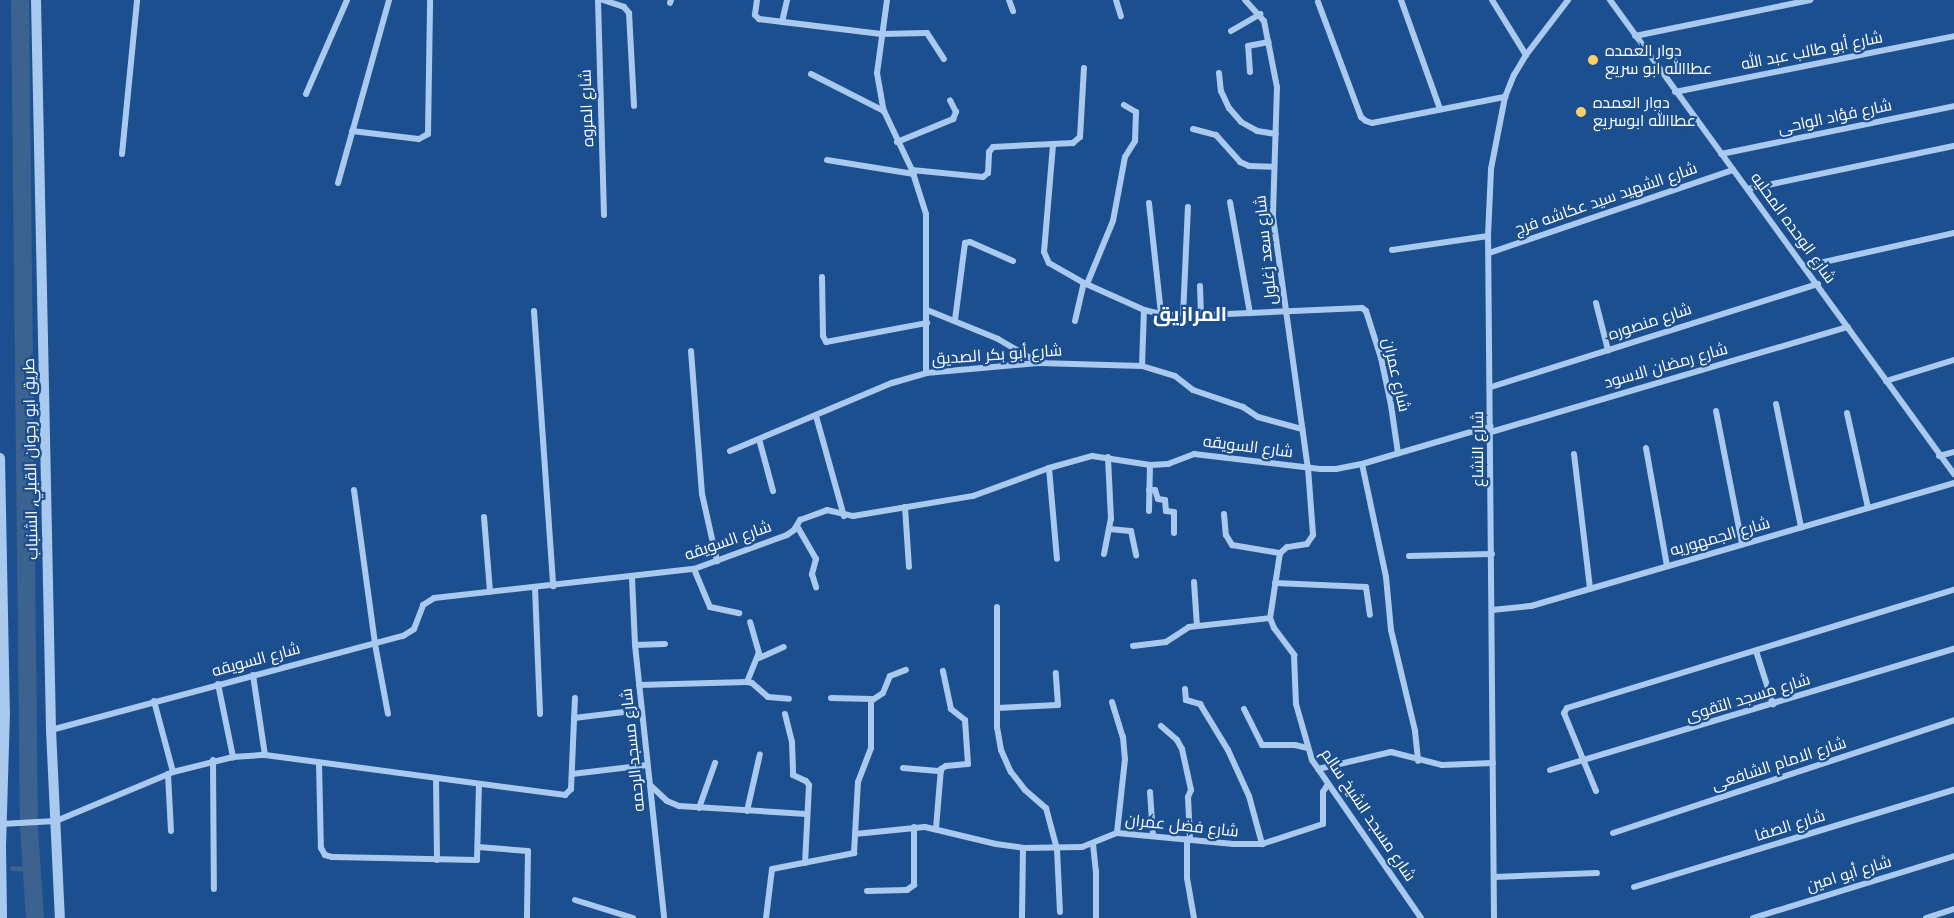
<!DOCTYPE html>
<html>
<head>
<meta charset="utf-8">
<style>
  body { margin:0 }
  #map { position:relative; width:1954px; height:918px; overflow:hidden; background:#1b4f8f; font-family:Poppins,Cairo,sans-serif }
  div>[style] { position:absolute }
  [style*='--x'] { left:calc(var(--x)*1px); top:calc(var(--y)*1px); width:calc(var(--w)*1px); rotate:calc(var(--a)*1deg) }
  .stream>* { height:5px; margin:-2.5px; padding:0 2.5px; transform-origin:2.5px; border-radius:2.5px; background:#3c6290 }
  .canal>* { height:18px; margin:-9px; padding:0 9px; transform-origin:9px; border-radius:9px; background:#3c6290 }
  .minor>* { height:6px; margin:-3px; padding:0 3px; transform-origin:3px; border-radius:3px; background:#a9c9ee }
  .tertiary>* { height:10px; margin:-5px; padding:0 5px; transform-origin:5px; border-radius:5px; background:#a9c9ee }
  .dots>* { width:16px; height:16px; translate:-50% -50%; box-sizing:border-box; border:3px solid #1b4f8f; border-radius:50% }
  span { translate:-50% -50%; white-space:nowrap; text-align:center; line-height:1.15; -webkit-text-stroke:4.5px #1b4f8f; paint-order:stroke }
  .poi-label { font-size:16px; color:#fff }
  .left { translate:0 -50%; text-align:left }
  .street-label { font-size:16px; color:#fff }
  .quarter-label { font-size:20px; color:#fff; font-weight:700 }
</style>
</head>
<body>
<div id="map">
  <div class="stream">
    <div style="--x:12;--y:868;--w:20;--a:3"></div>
  </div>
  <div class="canal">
    <div style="--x:20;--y:0;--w:828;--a:89.38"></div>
    <div style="--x:29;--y:828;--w:90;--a:86.2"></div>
  </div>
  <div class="minor">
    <div style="--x:598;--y:0;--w:215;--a:88.4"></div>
    <div style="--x:603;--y:0;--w:22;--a:18"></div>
    <div style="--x:624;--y:7;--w:8;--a:50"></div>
    <div style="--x:629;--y:13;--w:93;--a:86.9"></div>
    <div style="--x:757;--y:0;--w:15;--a:98"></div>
    <div style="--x:755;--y:15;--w:6;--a:45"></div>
    <div style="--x:759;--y:19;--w:123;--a:7"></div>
    <div style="--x:881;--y:34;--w:46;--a:-1.2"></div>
    <div style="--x:927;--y:33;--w:31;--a:57"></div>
    <div style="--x:887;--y:0;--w:74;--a:97.8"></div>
    <div style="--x:877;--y:73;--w:39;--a:80"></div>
    <div style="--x:884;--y:111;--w:65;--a:64.6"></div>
    <div style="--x:912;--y:170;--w:46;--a:72.3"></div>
    <div style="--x:926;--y:214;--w:159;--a:90"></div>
    <div style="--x:1009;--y:0;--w:12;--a:70"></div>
    <div style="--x:1116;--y:0;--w:17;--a:73"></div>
    <div style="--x:1245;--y:0;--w:28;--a:48"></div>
    <div style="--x:1264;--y:21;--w:67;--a:78.9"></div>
    <div style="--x:1277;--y:87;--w:130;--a:91.8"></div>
    <div style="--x:1273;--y:217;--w:253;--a:82.1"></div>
    <div style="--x:1308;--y:468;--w:67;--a:85.7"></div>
    <div style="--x:1313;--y:535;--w:11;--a:124"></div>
    <div style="--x:1307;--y:544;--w:20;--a:171"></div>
    <div style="--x:1287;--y:547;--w:9;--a:139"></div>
    <div style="--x:1280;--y:553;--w:66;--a:98.7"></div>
    <div style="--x:1270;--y:618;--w:11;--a:68"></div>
    <div style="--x:1274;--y:628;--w:34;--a:53"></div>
    <div style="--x:1294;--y:655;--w:49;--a:87.7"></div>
    <div style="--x:1296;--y:704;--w:58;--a:74.1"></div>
    <div style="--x:1312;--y:760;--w:192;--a:55.4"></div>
    <div style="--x:1401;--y:0;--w:116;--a:70.3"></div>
    <div style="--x:1492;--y:0;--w:65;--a:58.3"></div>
    <div style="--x:1610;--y:0;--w:586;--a:54.03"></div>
    <div style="--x:1318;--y:2;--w:123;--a:69.5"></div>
    <div style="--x:1361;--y:117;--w:6;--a:39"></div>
    <div style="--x:1366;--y:121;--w:6;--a:18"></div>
    <div style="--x:1372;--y:123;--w:136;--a:-11.1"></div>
    <div style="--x:670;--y:3;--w:3;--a:-72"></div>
    <div style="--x:782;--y:22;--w:23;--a:-77"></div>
    <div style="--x:1231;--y:31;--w:34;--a:-30"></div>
    <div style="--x:1635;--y:36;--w:179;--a:-11.6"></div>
    <div style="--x:1250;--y:72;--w:26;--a:-94"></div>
    <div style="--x:1248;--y:46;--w:21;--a:-11"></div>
    <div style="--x:1219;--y:73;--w:18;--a:84"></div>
    <div style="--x:1221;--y:91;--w:19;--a:65"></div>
    <div style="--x:1229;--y:108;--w:18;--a:49"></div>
    <div style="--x:1241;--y:122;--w:18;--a:29"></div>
    <div style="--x:1257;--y:131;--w:19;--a:9"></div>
    <div style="--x:811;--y:74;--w:82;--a:26.9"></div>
    <div style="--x:1675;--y:92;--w:285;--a:-11.3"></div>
    <div style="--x:306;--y:94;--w:103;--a:-66.4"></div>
    <div style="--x:1193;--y:129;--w:24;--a:15"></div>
    <div style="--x:1216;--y:135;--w:36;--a:48"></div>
    <div style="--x:1240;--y:162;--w:10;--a:24"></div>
    <div style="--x:1249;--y:166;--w:24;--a:2"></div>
    <div style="--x:352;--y:131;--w:67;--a:6.8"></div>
    <div style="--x:419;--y:139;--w:10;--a:-29"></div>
    <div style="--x:428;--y:134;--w:134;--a:-89.1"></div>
    <div style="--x:897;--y:142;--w:61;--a:-22.3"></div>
    <div style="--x:953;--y:119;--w:8;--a:-67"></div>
    <div style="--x:956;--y:112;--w:13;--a:-117"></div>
    <div style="--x:1053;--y:145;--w:107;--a:94.8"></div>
    <div style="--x:1044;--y:252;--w:12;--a:66"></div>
    <div style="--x:1049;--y:263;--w:40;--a:29.7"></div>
    <div style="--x:1084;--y:283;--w:66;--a:24.2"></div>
    <div style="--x:1144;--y:310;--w:17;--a:13"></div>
    <div style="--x:1161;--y:314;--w:22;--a:5"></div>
    <div style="--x:1183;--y:316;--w:179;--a:-2.6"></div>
    <div style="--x:1362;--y:308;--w:5;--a:37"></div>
    <div style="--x:1366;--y:311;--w:49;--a:72.3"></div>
    <div style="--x:1381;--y:358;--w:48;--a:78"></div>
    <div style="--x:1391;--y:405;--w:49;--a:81.7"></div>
    <div style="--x:122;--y:154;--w:155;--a:-84.4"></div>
    <div style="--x:1721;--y:154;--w:238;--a:-11.6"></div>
    <div style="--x:827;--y:160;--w:88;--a:9.1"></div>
    <div style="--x:912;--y:170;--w:71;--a:5.6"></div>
    <div style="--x:983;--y:177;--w:6;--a:-39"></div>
    <div style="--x:988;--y:173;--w:21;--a:-87"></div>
    <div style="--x:989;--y:152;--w:6;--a:-51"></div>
    <div style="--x:993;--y:147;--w:80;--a:-2.9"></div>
    <div style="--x:1073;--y:143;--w:9;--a:-41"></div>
    <div style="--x:1080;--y:137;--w:69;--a:-86.7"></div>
    <div style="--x:338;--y:183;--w:190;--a:-74.4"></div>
    <div style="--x:1748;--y:189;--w:210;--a:-11.8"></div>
    <div style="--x:1230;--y:202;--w:113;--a:79.8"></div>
    <div style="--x:1149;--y:203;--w:112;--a:83.8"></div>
    <div style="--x:1392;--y:250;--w:97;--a:-8.3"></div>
    <div style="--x:1489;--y:253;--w:258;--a:-18.8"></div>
    <div style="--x:1806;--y:266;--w:152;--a:-12.6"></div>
    <div style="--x:822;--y:277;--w:59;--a:89"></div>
    <div style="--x:823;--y:336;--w:7;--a:63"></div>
    <div style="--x:826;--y:342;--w:103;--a:-10.7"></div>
    <div style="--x:1087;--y:284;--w:68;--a:-67.6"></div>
    <div style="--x:1113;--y:221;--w:65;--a:-79.4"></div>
    <div style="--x:1125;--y:157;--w:19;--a:-58"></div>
    <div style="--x:1135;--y:141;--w:29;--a:-88"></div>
    <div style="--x:1136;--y:112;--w:14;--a:-150"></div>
    <div style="--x:1200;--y:286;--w:29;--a:88"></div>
    <div style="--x:1596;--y:303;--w:49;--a:75.7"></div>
    <div style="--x:927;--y:310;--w:77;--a:22.2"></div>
    <div style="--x:998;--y:339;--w:48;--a:30.3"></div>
    <div style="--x:534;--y:311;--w:276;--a:86"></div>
    <div style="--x:1183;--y:316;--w:109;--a:-87.4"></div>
    <div style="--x:955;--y:320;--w:78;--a:-82.6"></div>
    <div style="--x:965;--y:243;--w:5;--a:-11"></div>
    <div style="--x:970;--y:242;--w:47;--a:23.8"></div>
    <div style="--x:1075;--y:321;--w:39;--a:-77"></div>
    <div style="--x:691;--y:351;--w:143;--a:85.6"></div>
    <div style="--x:702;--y:494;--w:69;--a:77.4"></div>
    <div style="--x:1142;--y:366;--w:56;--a:-88"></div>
    <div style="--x:1886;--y:381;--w:71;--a:-17.2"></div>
    <div style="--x:1491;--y:387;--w:343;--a:-17.5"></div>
    <div style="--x:1776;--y:404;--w:126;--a:78.5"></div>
    <div style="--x:1716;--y:411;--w:136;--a:78.9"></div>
    <div style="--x:1847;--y:413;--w:97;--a:77.5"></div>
    <div style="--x:816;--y:416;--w:104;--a:74.4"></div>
    <div style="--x:1491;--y:432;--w:372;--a:-16.4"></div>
    <div style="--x:759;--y:439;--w:54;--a:74.9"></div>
    <div style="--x:1646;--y:448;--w:120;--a:79.9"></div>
    <div style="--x:730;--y:451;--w:176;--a:-22.8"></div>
    <div style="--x:892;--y:383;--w:35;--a:-16"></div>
    <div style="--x:926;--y:373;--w:113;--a:-5.1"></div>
    <div style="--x:1039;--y:363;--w:103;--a:1.7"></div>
    <div style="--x:1142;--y:366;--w:34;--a:17"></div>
    <div style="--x:1175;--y:376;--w:23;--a:38"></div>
    <div style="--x:1193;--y:390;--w:53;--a:18.8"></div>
    <div style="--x:1243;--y:407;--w:18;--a:34"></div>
    <div style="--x:1258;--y:417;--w:46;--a:15.3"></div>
    <div style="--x:1574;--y:454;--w:136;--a:83.2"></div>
    <div style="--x:1939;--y:456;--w:16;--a:-15"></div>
    <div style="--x:1362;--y:464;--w:116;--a:78"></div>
    <div style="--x:1386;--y:577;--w:53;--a:84.6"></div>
    <div style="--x:1391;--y:630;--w:104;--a:76.6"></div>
    <div style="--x:1415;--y:731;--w:30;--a:84"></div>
    <div style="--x:1049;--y:468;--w:91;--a:85"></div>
    <div style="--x:354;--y:490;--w:155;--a:82.2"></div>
    <div style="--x:375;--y:644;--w:71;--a:79.5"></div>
    <div style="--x:1149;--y:490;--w:6;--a:0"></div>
    <div style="--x:1155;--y:490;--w:9;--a:72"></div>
    <div style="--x:1158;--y:499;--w:7;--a:8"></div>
    <div style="--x:1165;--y:500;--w:11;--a:85"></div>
    <div style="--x:1166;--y:511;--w:8;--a:7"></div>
    <div style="--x:1174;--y:512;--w:21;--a:90"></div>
    <div style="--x:905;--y:507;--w:60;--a:86.2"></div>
    <div style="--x:1149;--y:511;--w:46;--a:-88.8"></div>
    <div style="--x:1224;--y:514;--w:21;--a:85"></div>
    <div style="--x:1226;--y:535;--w:12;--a:59"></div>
    <div style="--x:1232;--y:545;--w:49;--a:9.5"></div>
    <div style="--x:484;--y:517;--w:75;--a:85.4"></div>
    <div style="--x:797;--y:526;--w:38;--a:60"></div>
    <div style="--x:816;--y:559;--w:16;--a:105"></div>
    <div style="--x:812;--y:574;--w:14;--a:73"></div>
    <div style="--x:1109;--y:529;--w:22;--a:5"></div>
    <div style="--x:1131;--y:531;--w:25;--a:78"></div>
    <div style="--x:1104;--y:554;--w:36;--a:-79"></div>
    <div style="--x:1111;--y:519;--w:62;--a:-92.8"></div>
    <div style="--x:1409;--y:556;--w:83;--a:-1.4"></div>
    <div style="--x:694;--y:569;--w:41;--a:67.2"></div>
    <div style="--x:710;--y:607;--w:30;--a:12"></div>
    <div style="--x:632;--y:578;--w:67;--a:87.4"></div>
    <div style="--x:635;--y:645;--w:275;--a:83.9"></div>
    <div style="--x:1194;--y:582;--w:44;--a:86.1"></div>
    <div style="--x:1275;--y:583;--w:91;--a:2.5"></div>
    <div style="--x:1366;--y:587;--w:28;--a:82"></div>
    <div style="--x:535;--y:588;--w:126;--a:87.7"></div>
    <div style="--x:997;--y:607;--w:120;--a:90"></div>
    <div style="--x:997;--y:727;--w:23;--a:80"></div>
    <div style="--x:1001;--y:750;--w:24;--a:66"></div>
    <div style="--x:1011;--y:772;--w:23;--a:52"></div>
    <div style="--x:1025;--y:790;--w:28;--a:41"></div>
    <div style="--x:1046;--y:808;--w:42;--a:75"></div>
    <div style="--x:1057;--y:849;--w:63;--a:87.3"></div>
    <div style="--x:1492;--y:610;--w:39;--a:-6"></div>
    <div style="--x:1531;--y:606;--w:441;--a:-16.2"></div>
    <div style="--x:635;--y:645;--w:30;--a:-2"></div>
    <div style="--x:1133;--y:646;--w:33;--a:-7"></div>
    <div style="--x:1166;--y:642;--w:27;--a:-33"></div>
    <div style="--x:1189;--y:627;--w:81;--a:-6.3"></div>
    <div style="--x:1756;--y:651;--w:56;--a:72.2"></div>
    <div style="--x:759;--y:658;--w:27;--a:-24"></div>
    <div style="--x:253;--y:675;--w:81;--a:81.5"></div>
    <div style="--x:747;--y:682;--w:31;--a:-68"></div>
    <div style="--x:759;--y:653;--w:32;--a:-106"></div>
    <div style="--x:218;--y:684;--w:75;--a:78.4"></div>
    <div style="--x:639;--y:685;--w:108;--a:-1.6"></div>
    <div style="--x:747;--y:682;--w:5;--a:11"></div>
    <div style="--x:752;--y:683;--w:21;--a:41"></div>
    <div style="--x:768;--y:697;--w:21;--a:5"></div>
    <div style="--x:1185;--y:689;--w:11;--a:85"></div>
    <div style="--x:1186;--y:700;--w:15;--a:16"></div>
    <div style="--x:1200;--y:704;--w:54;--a:58.7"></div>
    <div style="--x:1228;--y:750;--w:51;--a:65.5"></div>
    <div style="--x:1249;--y:796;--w:50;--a:74.8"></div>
    <div style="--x:831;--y:698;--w:41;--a:1.4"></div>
    <div style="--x:154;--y:701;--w:73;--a:75"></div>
    <div style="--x:1112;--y:702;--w:37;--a:73"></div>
    <div style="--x:1123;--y:737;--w:22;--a:85"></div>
    <div style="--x:1125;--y:759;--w:74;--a:96.2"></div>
    <div style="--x:997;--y:708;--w:61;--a:-2.8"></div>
    <div style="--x:1058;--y:705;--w:32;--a:-94"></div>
    <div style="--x:1244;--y:709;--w:40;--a:63.4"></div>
    <div style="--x:1262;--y:745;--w:33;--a:0"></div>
    <div style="--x:1295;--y:745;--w:12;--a:14"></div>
    <div style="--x:785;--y:714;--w:29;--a:76"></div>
    <div style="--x:792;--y:742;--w:33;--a:88"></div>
    <div style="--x:793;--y:775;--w:14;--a:25"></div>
    <div style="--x:806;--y:781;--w:5;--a:53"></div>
    <div style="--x:809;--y:785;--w:78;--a:92.9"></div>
    <div style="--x:574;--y:718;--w:67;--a:-6.8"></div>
    <div style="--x:1161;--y:726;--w:21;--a:41"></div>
    <div style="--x:1177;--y:740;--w:10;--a:61"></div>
    <div style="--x:1182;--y:749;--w:42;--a:77.6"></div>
    <div style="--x:1191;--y:790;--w:8;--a:113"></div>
    <div style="--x:1188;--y:797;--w:42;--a:87.3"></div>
    <div style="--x:51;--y:730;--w:364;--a:-15"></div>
    <div style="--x:403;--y:636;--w:13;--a:-32"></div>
    <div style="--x:414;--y:629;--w:26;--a:-69"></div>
    <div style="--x:423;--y:605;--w:13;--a:-32"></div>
    <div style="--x:434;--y:598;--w:262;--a:-6.4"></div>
    <div style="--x:694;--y:569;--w:99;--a:-20.1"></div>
    <div style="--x:787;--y:535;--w:9;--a:-36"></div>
    <div style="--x:794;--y:530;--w:12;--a:-59"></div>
    <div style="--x:800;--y:520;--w:29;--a:-20"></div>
    <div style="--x:827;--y:510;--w:27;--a:13"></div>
    <div style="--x:853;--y:516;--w:122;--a:-9.5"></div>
    <div style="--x:973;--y:496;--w:81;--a:-20.2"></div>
    <div style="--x:1049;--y:468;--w:45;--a:-15.6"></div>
    <div style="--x:1092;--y:456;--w:59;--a:8.8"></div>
    <div style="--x:1150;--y:465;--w:18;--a:-3"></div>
    <div style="--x:1168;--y:464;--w:28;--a:-21"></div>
    <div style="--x:1194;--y:454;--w:127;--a:6.8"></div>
    <div style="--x:1320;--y:469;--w:16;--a:0"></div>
    <div style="--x:1336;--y:469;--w:26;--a:-11"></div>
    <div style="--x:1362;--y:464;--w:134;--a:-16.4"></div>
    <div style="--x:213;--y:760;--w:129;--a:89.6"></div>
    <div style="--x:319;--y:763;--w:85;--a:88.7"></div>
    <div style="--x:321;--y:848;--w:8;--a:60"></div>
    <div style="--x:325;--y:855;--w:7;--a:16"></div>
    <div style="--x:332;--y:857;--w:145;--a:1.2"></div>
    <div style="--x:477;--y:860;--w:76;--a:-88.5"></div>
    <div style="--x:903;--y:768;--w:38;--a:5"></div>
    <div style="--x:1318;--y:769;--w:75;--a:-13.1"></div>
    <div style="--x:1391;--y:752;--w:53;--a:14.3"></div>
    <div style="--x:1442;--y:765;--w:51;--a:-2.2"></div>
    <div style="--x:1550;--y:770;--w:422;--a:-16.7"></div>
    <div style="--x:168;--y:774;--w:57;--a:87"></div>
    <div style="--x:572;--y:774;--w:76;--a:-6.8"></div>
    <div style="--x:436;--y:778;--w:82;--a:89.3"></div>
    <div style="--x:650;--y:785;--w:23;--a:43"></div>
    <div style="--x:667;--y:801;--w:13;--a:23"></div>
    <div style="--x:679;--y:806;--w:127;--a:3.6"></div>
    <div style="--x:1596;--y:791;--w:84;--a:-112.3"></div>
    <div style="--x:1564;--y:713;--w:6;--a:-59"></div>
    <div style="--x:1567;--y:708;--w:405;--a:-17"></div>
    <div style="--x:1150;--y:792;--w:44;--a:86.1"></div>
    <div style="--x:699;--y:808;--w:48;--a:-70.4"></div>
    <div style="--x:747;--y:811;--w:58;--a:-77.2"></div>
    <div style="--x:1;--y:824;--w:55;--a:-3.1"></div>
    <div style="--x:56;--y:821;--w:127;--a:-22.7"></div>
    <div style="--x:173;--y:772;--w:62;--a:-14"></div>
    <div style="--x:233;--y:757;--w:32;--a:-4"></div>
    <div style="--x:265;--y:755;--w:303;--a:7.6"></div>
    <div style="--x:565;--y:795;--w:8;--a:-45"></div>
    <div style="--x:571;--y:789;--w:91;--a:-87.5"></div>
    <div style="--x:936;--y:828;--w:59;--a:-85.2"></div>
    <div style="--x:941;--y:769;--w:6;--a:-31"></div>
    <div style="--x:946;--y:766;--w:22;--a:-5"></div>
    <div style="--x:968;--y:764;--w:44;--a:-93.9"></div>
    <div style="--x:965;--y:720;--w:18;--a:-142"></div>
    <div style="--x:951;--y:709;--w:39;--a:-102"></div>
    <div style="--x:1613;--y:833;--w:359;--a:-18.3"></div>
    <div style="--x:855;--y:834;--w:70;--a:-5.7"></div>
    <div style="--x:925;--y:827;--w:73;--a:13.5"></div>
    <div style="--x:996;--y:844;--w:27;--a:8"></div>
    <div style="--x:1023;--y:848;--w:59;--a:-1"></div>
    <div style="--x:1082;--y:847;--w:38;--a:-22"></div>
    <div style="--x:1117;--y:833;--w:117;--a:5.4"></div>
    <div style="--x:1233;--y:844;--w:29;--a:0"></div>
    <div style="--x:1262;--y:844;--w:64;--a:-18.2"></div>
    <div style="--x:1323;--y:824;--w:32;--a:-90"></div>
    <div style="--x:1323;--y:792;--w:9;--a:-58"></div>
    <div style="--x:1187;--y:839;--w:39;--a:90"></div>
    <div style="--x:1187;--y:878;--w:41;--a:80.1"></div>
    <div style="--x:1093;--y:844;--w:27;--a:84"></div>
    <div style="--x:1096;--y:871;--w:47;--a:90"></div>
    <div style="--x:478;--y:847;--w:50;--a:4.6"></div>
    <div style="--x:528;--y:851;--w:67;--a:90.9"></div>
    <div style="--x:1494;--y:877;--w:103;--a:-2.2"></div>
    <div style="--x:1634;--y:887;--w:334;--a:-16.9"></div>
    <div style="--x:867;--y:891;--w:40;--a:-1.4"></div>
    <div style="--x:907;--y:890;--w:9;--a:-36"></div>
    <div style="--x:914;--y:885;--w:58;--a:-90"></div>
    <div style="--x:575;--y:900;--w:61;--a:17.2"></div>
    <div style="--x:766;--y:918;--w:49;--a:-83"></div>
    <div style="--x:772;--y:869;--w:84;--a:-11"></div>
    <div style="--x:854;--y:853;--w:71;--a:-86.8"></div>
    <div style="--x:858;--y:782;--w:36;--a:-69"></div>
    <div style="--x:871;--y:748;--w:47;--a:-90"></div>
    <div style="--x:871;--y:701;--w:14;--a:-34"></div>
    <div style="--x:883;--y:693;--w:18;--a:-68"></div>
    <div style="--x:890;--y:676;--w:17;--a:-21"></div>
    <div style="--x:1022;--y:918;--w:70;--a:-89.2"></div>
    <div style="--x:1494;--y:918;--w:682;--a:-90.5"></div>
    <div style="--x:1488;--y:236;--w:67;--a:-87.4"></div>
    <div style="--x:1491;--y:169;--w:73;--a:-79"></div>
    <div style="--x:1505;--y:97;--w:24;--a:-68"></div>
    <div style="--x:1514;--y:75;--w:23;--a:-59"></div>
    <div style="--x:1526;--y:55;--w:69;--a:-52.6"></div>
    <div style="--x:1753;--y:918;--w:210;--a:-17.1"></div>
    <div style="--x:1926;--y:918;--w:29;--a:-18"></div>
  </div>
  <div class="tertiary">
    <div style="--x:36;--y:0;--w:730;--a:88.82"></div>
    <div style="--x:51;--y:730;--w:188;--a:87.3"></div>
    <div style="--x:0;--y:458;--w:254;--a:88.9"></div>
    <div style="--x:5;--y:712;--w:132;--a:91.7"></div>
    <div style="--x:1;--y:844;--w:74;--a:89.2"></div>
  </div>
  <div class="dots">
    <div style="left:1593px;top:60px;background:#ffd166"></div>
    <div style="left:1581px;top:112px;background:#ffd166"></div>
  </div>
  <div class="poi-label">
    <span class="left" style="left:1605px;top:60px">دوار العمده<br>عطاالله ابو سريع</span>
    <span class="left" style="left:1593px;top:112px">دوار العمده<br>عطاالله ابوسريع</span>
  </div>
  <div class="street-label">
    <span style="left:1812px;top:51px;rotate:-11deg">شارع أبو طالب عبد الله</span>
    <span style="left:587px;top:108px;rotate:-92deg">شارع المروه</span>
    <span style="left:1835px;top:117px;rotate:-12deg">شارع فؤاد الواحى</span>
    <span style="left:1606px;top:199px;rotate:-19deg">شارع الشهيد سيد عكاشه فرج</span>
    <span style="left:1793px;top:228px;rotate:54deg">شارع الوحده المحليه</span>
    <span style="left:1266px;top:250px;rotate:-96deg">شارع سعد زغلول</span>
    <span style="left:1650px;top:322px;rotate:-18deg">شارع منصوره</span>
    <span style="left:997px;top:355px;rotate:-4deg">شارع أبو بكر الصديق</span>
    <span style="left:1666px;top:366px;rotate:-16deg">شارع رمضان الاسود</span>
    <span style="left:1396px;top:375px;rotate:77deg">شارع عمران</span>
    <span style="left:1248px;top:447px;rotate:7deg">شارع السويقه</span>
    <span style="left:1478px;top:449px;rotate:-90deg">شارع النشاع</span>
    <span style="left:31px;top:459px;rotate:-91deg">طريق ابو رجوان القبلي, الشنباب</span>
    <span style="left:1720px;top:537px;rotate:-16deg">شارع الجمهوريه</span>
    <span style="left:728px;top:541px;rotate:-19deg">شارع السويقه</span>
    <span style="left:256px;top:660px;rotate:-15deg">شارع السويقه</span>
    <span style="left:1748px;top:698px;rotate:-17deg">شارع مسجد التقوى</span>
    <span style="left:633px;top:750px;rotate:-96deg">شارع مسجد الرحمه</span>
    <span style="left:1779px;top:764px;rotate:-18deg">شارع الامام الشافعى</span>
    <span style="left:1368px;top:815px;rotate:56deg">شارع مسجد الشيخ سالم</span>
    <span style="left:1182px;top:826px;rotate:6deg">شارع فضل عمران</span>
    <span style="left:1790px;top:826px;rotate:-17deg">شارع الصفا</span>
    <span style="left:1849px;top:874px;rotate:-17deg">شارع أبو امين</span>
  </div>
  <div class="quarter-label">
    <span style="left:1190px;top:314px">المرازيق</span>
  </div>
</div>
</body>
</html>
